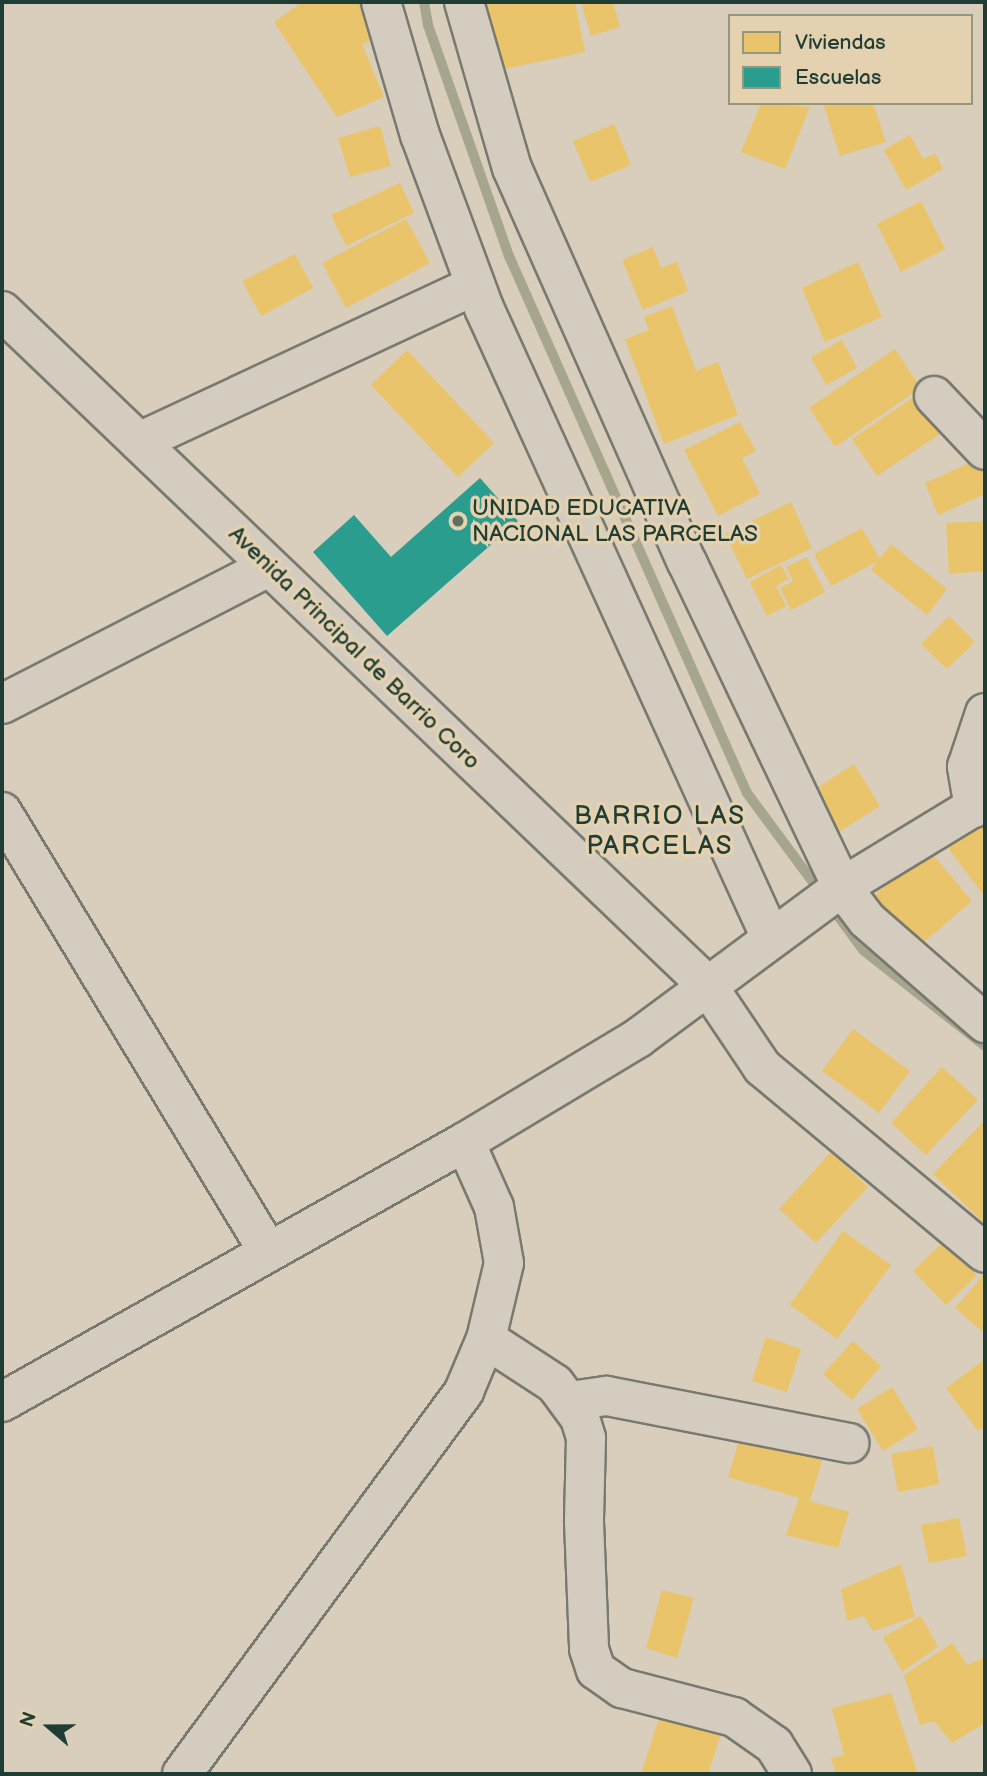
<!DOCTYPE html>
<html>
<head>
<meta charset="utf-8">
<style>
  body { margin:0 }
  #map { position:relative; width:987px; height:1776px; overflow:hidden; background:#d8cebb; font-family:"Balsamiq Sans",sans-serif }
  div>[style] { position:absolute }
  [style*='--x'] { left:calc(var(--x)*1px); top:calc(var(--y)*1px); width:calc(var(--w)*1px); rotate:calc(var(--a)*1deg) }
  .homes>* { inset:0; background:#e9c46a }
  .schools>* { inset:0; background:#2a9d8f }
  .stream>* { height:10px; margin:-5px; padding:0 5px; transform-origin:5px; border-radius:5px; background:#a6a58e }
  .roads { filter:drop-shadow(2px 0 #78796f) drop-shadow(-2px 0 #78796f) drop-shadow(0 2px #78796f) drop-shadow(0 -2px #78796f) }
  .minor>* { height:38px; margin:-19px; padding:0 19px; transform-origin:19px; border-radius:19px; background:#d4ccbf }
  .dots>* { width:19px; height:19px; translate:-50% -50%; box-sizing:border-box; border:4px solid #e4d1af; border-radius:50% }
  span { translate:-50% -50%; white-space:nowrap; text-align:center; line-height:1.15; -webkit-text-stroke:7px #e4d1af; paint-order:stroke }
  .poi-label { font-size:23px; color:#1f3d34 }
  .left { translate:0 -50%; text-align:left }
  .street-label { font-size:23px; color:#1f3d34 }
  .quarter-label { font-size:26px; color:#1f3d34; letter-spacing:2px }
  .frame { position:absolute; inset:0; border:4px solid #1f3d34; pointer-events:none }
  .legend { position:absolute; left:728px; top:14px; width:245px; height:91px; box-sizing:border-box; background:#e4d1af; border:2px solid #95967e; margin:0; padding:9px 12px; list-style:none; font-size:21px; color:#1f3d34 }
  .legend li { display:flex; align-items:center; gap:14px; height:35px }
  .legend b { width:35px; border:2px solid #95967e }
  .north { position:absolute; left:14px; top:1692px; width:70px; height:70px; -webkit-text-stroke:5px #e4d1af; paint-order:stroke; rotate:290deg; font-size:19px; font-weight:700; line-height:28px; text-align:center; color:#1f3d34 }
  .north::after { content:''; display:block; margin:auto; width:24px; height:32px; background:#1f3d34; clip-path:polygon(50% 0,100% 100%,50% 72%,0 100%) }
</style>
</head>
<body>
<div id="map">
  <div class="homes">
    <div style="clip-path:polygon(302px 2px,363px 2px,374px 39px,362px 44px,384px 97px,337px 117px,274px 22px)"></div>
    <div style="clip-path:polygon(481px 2px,575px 2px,585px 52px,495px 71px)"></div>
    <div style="clip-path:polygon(581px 2px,613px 2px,620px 27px,591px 36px)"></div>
    <div style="clip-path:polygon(761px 103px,810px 107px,785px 169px,741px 152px)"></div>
    <div style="clip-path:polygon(823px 103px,873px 103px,886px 142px,840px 156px)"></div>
    <div style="clip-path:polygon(614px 124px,631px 165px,590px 182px,573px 141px)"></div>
    <div style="clip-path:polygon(380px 126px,391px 166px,350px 177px,338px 138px)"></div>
    <div style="clip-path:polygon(910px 135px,923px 159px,935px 153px,943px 169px,906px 190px,884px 150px)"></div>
    <div style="clip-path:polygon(400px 183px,414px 213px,346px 246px,331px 215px)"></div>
    <div style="clip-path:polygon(921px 201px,945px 249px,901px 272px,877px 224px)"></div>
    <div style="clip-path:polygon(406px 219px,430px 263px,346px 308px,322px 263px)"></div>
    <div style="clip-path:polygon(653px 247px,661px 268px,677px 262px,688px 291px,643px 310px,622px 260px)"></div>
    <div style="clip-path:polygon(295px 254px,313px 288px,261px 316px,242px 281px)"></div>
    <div style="clip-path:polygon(858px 262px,882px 317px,825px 342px,802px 288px)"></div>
    <div style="clip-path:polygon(672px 306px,696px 371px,718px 362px,738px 415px,664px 444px,625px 339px,649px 330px,644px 317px)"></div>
    <div style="clip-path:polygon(842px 340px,857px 368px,826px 385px,811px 357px)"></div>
    <div style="clip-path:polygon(895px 349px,921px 388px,835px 447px,809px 408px)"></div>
    <div style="clip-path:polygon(407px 350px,494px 443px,458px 477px,371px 385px)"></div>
    <div style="clip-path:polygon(924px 390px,949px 428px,877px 476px,852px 439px)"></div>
    <div style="clip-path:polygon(740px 422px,756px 451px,742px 458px,760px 494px,718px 516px,684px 450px)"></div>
    <div style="clip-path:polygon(983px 457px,985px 494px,938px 515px,925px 483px)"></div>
    <div style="clip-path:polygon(791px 502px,812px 548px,747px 579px,725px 534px)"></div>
    <div style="clip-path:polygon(985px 521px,985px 571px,949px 574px,946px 523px)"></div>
    <div style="clip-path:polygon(862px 528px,880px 560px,831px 586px,814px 554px)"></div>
    <div style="clip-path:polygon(891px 544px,947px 589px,927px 615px,871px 570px)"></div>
    <div style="clip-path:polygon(807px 557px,825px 592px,791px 610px,780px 588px,793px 581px,786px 567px)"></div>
    <div style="clip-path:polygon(781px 565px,789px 579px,776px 586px,786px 606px,767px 616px,750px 582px)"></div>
    <div style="clip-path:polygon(949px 616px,975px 642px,947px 669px,921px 644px)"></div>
    <div style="clip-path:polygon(854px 764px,880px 806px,836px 834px,809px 793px)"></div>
    <div style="clip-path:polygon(985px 809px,985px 897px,943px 841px)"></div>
    <div style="clip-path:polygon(928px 849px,972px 901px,918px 947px,874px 896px)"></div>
    <div style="clip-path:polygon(853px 1029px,910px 1071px,879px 1113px,822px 1071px)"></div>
    <div style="clip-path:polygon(942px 1067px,978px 1100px,926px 1155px,891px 1123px)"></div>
    <div style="clip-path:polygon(985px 1120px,985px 1224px,933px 1174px)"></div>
    <div style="clip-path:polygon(831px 1152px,868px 1187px,816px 1243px,779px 1209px)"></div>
    <div style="clip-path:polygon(843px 1231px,891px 1265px,837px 1339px,790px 1305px)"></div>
    <div style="clip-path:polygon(944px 1241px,977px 1275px,946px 1305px,913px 1271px)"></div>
    <div style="clip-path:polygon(985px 1273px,985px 1327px,982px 1331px,955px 1308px)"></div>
    <div style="clip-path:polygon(766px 1337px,801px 1349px,787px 1392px,752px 1381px)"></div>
    <div style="clip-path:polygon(853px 1341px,881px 1366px,852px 1400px,823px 1374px)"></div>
    <div style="clip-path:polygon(985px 1359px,985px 1426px,978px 1431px,946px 1388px)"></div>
    <div style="clip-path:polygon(892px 1387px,918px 1429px,883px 1451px,857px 1409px)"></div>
    <div style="clip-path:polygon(741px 1433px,823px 1457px,810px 1501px,849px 1512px,838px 1548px,786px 1535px,799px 1498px,728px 1477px)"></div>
    <div style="clip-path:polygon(933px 1446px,939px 1484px,898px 1492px,891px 1454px)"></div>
    <div style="clip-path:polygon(959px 1518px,967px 1556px,929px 1563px,921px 1525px)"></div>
    <div style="clip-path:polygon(901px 1564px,915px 1617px,873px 1631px,864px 1616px,847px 1621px,841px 1589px)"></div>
    <div style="clip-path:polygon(662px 1590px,694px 1598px,677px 1658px,646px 1648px)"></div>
    <div style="clip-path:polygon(921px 1616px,938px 1647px,902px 1672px,883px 1637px)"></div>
    <div style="clip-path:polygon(952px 1643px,968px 1665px,983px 1658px,985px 1662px,985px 1723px,952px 1743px,934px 1721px,920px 1725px,904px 1675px)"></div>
    <div style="clip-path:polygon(891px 1693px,918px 1774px,836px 1774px,831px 1758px,844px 1755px,832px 1708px)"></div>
    <div style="clip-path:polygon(661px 1712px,722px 1731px,708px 1774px,641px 1774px)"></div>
  </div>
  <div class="schools">
    <div style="clip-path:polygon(480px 478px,518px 521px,387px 636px,313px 552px,354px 515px,391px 557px)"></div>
  </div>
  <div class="stream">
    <div style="--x:424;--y:2;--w:23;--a:80"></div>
    <div style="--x:428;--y:25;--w:245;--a:70.7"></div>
    <div style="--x:509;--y:256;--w:587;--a:66.1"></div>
    <div style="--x:747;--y:793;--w:195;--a:53.5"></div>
    <div style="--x:863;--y:950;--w:155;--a:38.2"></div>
  </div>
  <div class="roads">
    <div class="minor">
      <div style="--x:381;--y:2;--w:139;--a:73.7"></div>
      <div style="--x:420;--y:135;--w:184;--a:69.7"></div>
      <div style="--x:484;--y:308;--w:692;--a:65.51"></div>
      <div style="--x:464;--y:2;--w:173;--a:73.9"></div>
      <div style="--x:512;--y:168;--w:431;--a:66.1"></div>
      <div style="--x:687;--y:562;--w:360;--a:64.5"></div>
      <div style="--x:842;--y:887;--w:41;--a:52.9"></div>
      <div style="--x:867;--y:920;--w:157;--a:41.1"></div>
      <div style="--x:2;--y:311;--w:975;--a:43.71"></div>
      <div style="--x:707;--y:985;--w:99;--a:56.1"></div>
      <div style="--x:762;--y:1067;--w:290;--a:39.8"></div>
      <div style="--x:934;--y:396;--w:74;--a:46.6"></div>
      <div style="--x:139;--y:442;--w:371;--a:-25"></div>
      <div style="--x:2;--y:704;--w:300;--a:-27.2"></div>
      <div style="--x:974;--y:808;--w:42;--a:-99.7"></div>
      <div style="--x:967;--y:767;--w:57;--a:-71.6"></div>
      <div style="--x:2;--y:812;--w:513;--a:58.79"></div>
      <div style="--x:486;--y:1339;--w:82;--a:33.1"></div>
      <div style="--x:555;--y:1384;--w:42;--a:53.7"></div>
      <div style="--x:580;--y:1418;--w:21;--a:73"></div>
      <div style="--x:586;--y:1438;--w:84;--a:91.4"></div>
      <div style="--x:584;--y:1522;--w:127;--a:87.7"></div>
      <div style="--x:589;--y:1649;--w:22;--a:72"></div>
      <div style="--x:596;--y:1670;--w:32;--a:35"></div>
      <div style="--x:622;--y:1688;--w:116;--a:14.5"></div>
      <div style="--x:734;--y:1717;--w:49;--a:35"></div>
      <div style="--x:774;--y:1745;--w:34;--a:58"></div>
      <div style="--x:570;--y:1401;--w:37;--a:-8"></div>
      <div style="--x:607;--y:1396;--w:247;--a:11"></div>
      <div style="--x:2;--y:1402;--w:531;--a:-29.32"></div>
      <div style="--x:465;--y:1142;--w:202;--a:-31"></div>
      <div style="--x:638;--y:1038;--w:254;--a:-36.5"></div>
      <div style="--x:842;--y:887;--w:167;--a:-31.3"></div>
      <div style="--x:182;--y:1774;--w:476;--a:-53.6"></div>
      <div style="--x:464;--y:1391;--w:56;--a:-67.1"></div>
      <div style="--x:486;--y:1339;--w:78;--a:-76.7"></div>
      <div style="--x:504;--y:1263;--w:57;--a:-100.1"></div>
      <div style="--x:494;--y:1207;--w:71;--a:-114"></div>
    </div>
  </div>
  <div class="dots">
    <div style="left:458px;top:521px;background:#607063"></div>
  </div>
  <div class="poi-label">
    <span class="left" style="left:472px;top:521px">UNIDAD EDUCATIVA<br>NACIONAL LAS PARCELAS</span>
  </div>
  <div class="street-label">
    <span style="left:354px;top:648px;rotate:44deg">Avenida Principal de Barrio Coro</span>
  </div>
  <div class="quarter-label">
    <span style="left:660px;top:832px">BARRIO LAS<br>PARCELAS</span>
  </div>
  <div class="frame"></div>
  <ul class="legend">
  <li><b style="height:19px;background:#e9c46a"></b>Viviendas</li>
  <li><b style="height:19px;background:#2a9d8f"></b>Escuelas</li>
  </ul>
  <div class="north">N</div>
</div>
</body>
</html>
